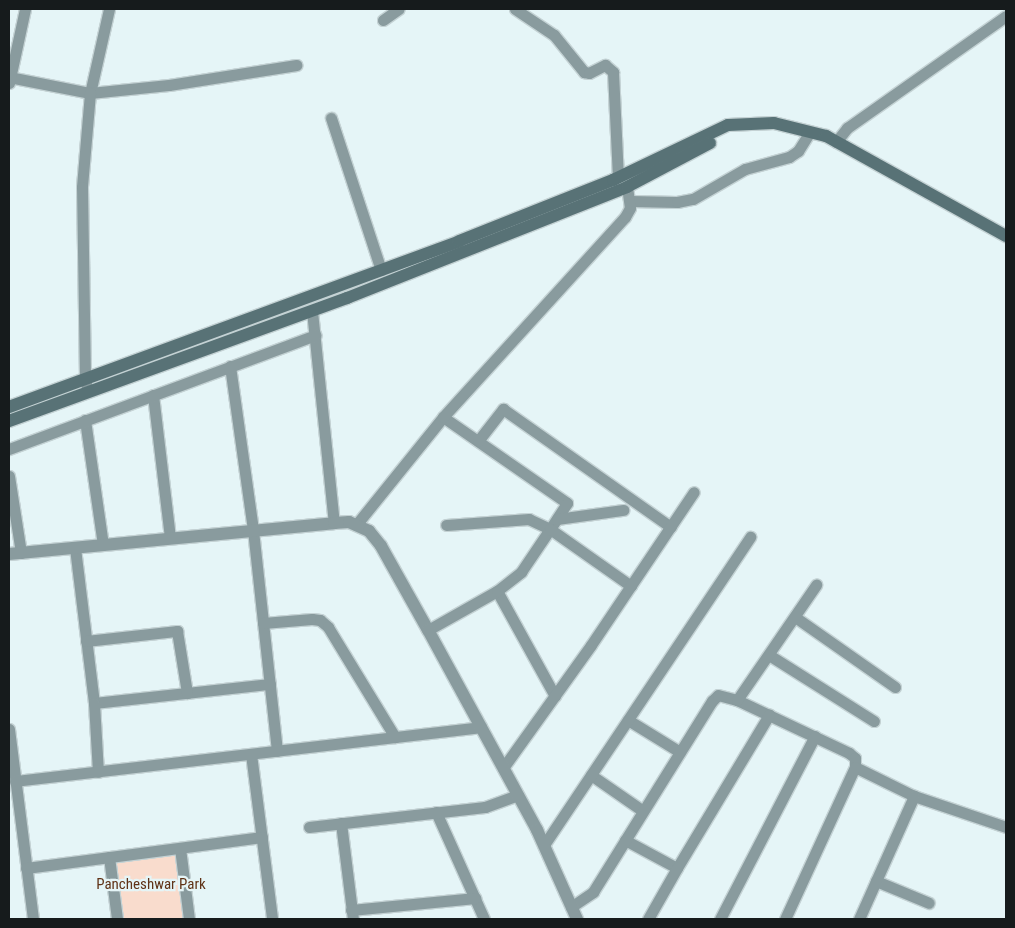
<!DOCTYPE html>
<html>
<head>
<meta charset="utf-8">
<style>
  body { margin:0 }
  #map { position:relative; width:1015px; height:928px; overflow:hidden; background:#e5f5f7; font-family:"Roboto Condensed",sans-serif }
  div>[style] { position:absolute }
  [style*='--x'] { left:calc(var(--x)*1px); top:calc(var(--y)*1px); width:calc(var(--w)*1px); rotate:calc(var(--a)*1deg) }
  .green>* { inset:0; background:#f9dccd }
  .roads { filter:drop-shadow(1px 0 #c4d2d4) drop-shadow(-1px 0 #c4d2d4) drop-shadow(0 1px #c4d2d4) drop-shadow(0 -1px #c4d2d4) }
  .minor>* { height:11px; margin:-5.5px; padding:0 5.5px; transform-origin:5.5px; border-radius:5.5px; background:#899b9e }
  .tertiary>* { height:12px; margin:-6px; padding:0 6px; transform-origin:6px; border-radius:6px; background:#899b9e }
  .secondary>* { height:12px; margin:-6px; padding:0 6px; transform-origin:6px; border-radius:6px; background:#587276 }
  span { translate:-50% -50%; white-space:nowrap; text-align:center; line-height:1.15; -webkit-text-stroke:4.5px #e5f5f7; paint-order:stroke }
  .park-label { font-size:15px; color:#603317 }
  .frame { position:absolute; inset:0; border:10px solid #161b1c; pointer-events:none }
</style>
</head>
<body>
<div id="map">
  <div class="green">
    <div style="clip-path:polygon(180px 848px,189px 919px,117px 919px,109px 857px)"></div>
  </div>
  <div class="roads">
    <div class="minor">
      <div style="--x:109;--y:9;--w:86;--a:102.7"></div>
      <div style="--x:90;--y:93;--w:79;--a:-5.8"></div>
      <div style="--x:169;--y:85;--w:129;--a:-8.9"></div>
      <div style="--x:515;--y:9;--w:47;--a:33.7"></div>
      <div style="--x:554;--y:35;--w:48;--a:51"></div>
      <div style="--x:584;--y:72;--w:5;--a:11"></div>
      <div style="--x:589;--y:73;--w:18;--a:-27"></div>
      <div style="--x:605;--y:65;--w:11;--a:41"></div>
      <div style="--x:613;--y:72;--w:105;--a:87.3"></div>
      <div style="--x:383;--y:20;--w:19;--a:-35"></div>
      <div style="--x:9;--y:77;--w:83;--a:11.2"></div>
      <div style="--x:90;--y:93;--w:94;--a:94.9"></div>
      <div style="--x:82;--y:187;--w:192;--a:89.1"></div>
      <div style="--x:85;--y:379;--w:9;--a:77"></div>
      <div style="--x:9;--y:83;--w:76;--a:-77.8"></div>
      <div style="--x:331;--y:118;--w:160;--a:71.8"></div>
      <div style="--x:836;--y:142;--w:18;--a:-52"></div>
      <div style="--x:847;--y:128;--w:194;--a:-35.2"></div>
      <div style="--x:630;--y:201;--w:47;--a:1.2"></div>
      <div style="--x:677;--y:202;--w:16;--a:-11"></div>
      <div style="--x:693;--y:199;--w:60;--a:-30"></div>
      <div style="--x:745;--y:169;--w:46;--a:-15.3"></div>
      <div style="--x:789;--y:157;--w:11;--a:-34"></div>
      <div style="--x:798;--y:151;--w:22;--a:-58"></div>
      <div style="--x:312;--y:311;--w:213;--a:84.1"></div>
      <div style="--x:230;--y:366;--w:166;--a:82"></div>
      <div style="--x:253;--y:530;--w:222;--a:83.8"></div>
      <div style="--x:153;--y:395;--w:144;--a:83.2"></div>
      <div style="--x:443;--y:417;--w:151;--a:34.7"></div>
      <div style="--x:567;--y:503;--w:31;--a:123"></div>
      <div style="--x:550;--y:529;--w:23;--a:-155"></div>
      <div style="--x:529;--y:519;--w:83;--a:175.9"></div>
      <div style="--x:85;--y:420;--w:126;--a:81.8"></div>
      <div style="--x:478;--y:441;--w:41;--a:-52"></div>
      <div style="--x:503;--y:409;--w:205;--a:35.1"></div>
      <div style="--x:9;--y:449;--w:327;--a:-20.4"></div>
      <div style="--x:9;--y:476;--w:78;--a:81.1"></div>
      <div style="--x:557;--y:519;--w:67;--a:-7.8"></div>
      <div style="--x:356;--y:525;--w:139;--a:-51.1"></div>
      <div style="--x:443;--y:417;--w:270;--a:-47.7"></div>
      <div style="--x:625;--y:217;--w:10;--a:-61"></div>
      <div style="--x:630;--y:208;--w:21;--a:-98"></div>
      <div style="--x:75;--y:548;--w:156;--a:83"></div>
      <div style="--x:94;--y:703;--w:177;--a:-6.2"></div>
      <div style="--x:497;--y:591;--w:120;--a:61.1"></div>
      <div style="--x:795;--y:617;--w:122;--a:35"></div>
      <div style="--x:263;--y:623;--w:49;--a:-4.7"></div>
      <div style="--x:312;--y:619;--w:8;--a:7"></div>
      <div style="--x:320;--y:620;--w:11;--a:41"></div>
      <div style="--x:328;--y:627;--w:129;--a:58.7"></div>
      <div style="--x:428;--y:630;--w:79;--a:-29.5"></div>
      <div style="--x:497;--y:591;--w:31;--a:-38"></div>
      <div style="--x:521;--y:572;--w:52;--a:-56"></div>
      <div style="--x:550;--y:529;--w:99;--a:35.1"></div>
      <div style="--x:86;--y:641;--w:92;--a:-6.3"></div>
      <div style="--x:177;--y:631;--w:63;--a:80.8"></div>
      <div style="--x:769;--y:655;--w:124;--a:32.2"></div>
      <div style="--x:737;--y:700;--w:124;--a:25.3"></div>
      <div style="--x:849;--y:753;--w:8;--a:40"></div>
      <div style="--x:855;--y:758;--w:9;--a:90"></div>
      <div style="--x:855;--y:767;--w:66;--a:26.2"></div>
      <div style="--x:914;--y:796;--w:97;--a:18.6"></div>
      <div style="--x:94;--y:703;--w:69;--a:86.7"></div>
      <div style="--x:628;--y:720;--w:61;--a:31.6"></div>
      <div style="--x:9;--y:729;--w:192;--a:82.8"></div>
      <div style="--x:251;--y:754;--w:166;--a:82.7"></div>
      <div style="--x:503;--y:768;--w:151;--a:-54.4"></div>
      <div style="--x:591;--y:645;--w:184;--a:-56.1"></div>
      <div style="--x:591;--y:775;--w:63;--a:34.7"></div>
      <div style="--x:15;--y:781;--w:469;--a:-6.6"></div>
      <div style="--x:436;--y:812;--w:117;--a:65.8"></div>
      <div style="--x:341;--y:823;--w:97;--a:82.9"></div>
      <div style="--x:309;--y:827;--w:177;--a:-6.5"></div>
      <div style="--x:485;--y:807;--w:35;--a:-20"></div>
      <div style="--x:625;--y:840;--w:59;--a:28.3"></div>
      <div style="--x:677;--y:868;--w:179;--a:-59"></div>
      <div style="--x:544;--y:845;--w:371;--a:-56.2"></div>
      <div style="--x:180;--y:848;--w:72;--a:82.8"></div>
      <div style="--x:109;--y:857;--w:63;--a:82.6"></div>
      <div style="--x:26;--y:868;--w:238;--a:-7.5"></div>
      <div style="--x:876;--y:881;--w:57;--a:22.5"></div>
      <div style="--x:571;--y:907;--w:27;--a:-34"></div>
      <div style="--x:593;--y:892;--w:225;--a:-58.1"></div>
      <div style="--x:712;--y:701;--w:8;--a:-45"></div>
      <div style="--x:718;--y:695;--w:20;--a:15"></div>
      <div style="--x:737;--y:700;--w:140;--a:-55.5"></div>
      <div style="--x:351;--y:910;--w:125;--a:-5.5"></div>
      <div style="--x:648;--y:919;--w:59;--a:-60.4"></div>
      <div style="--x:720;--y:919;--w:206;--a:-62.6"></div>
      <div style="--x:785;--y:919;--w:167;--a:-65.3"></div>
      <div style="--x:859;--y:919;--w:135;--a:-65.9"></div>
    </div>
    <div class="tertiary">
      <div style="--x:9;--y:554;--w:326;--a:-5.4"></div>
      <div style="--x:334;--y:523;--w:15;--a:-4"></div>
      <div style="--x:349;--y:522;--w:22;--a:24"></div>
      <div style="--x:369;--y:531;--w:19;--a:51"></div>
      <div style="--x:381;--y:546;--w:96;--a:60.8"></div>
      <div style="--x:428;--y:630;--w:228;--a:61.4"></div>
      <div style="--x:537;--y:830;--w:98;--a:65.8"></div>
    </div>
    <div class="secondary">
      <div style="--x:9;--y:407;--w:480;--a:-20.2"></div>
      <div style="--x:459;--y:241;--w:166;--a:-21.6"></div>
      <div style="--x:613;--y:180;--w:127;--a:-25.6"></div>
      <div style="--x:728;--y:125;--w:46;--a:-2.5"></div>
      <div style="--x:774;--y:123;--w:54;--a:14"></div>
      <div style="--x:826;--y:136;--w:206;--a:29.1"></div>
      <div style="--x:9;--y:421;--w:360;--a:-20"></div>
      <div style="--x:347;--y:298;--w:301;--a:-21.6"></div>
      <div style="--x:627;--y:187;--w:94;--a:-27.9"></div>
    </div>
  </div>
  <div class="park-label">
    <span style="left:151px;top:885px">Pancheshwar Park</span>
  </div>
  <div class="frame"></div>
</div>
</body>
</html>
